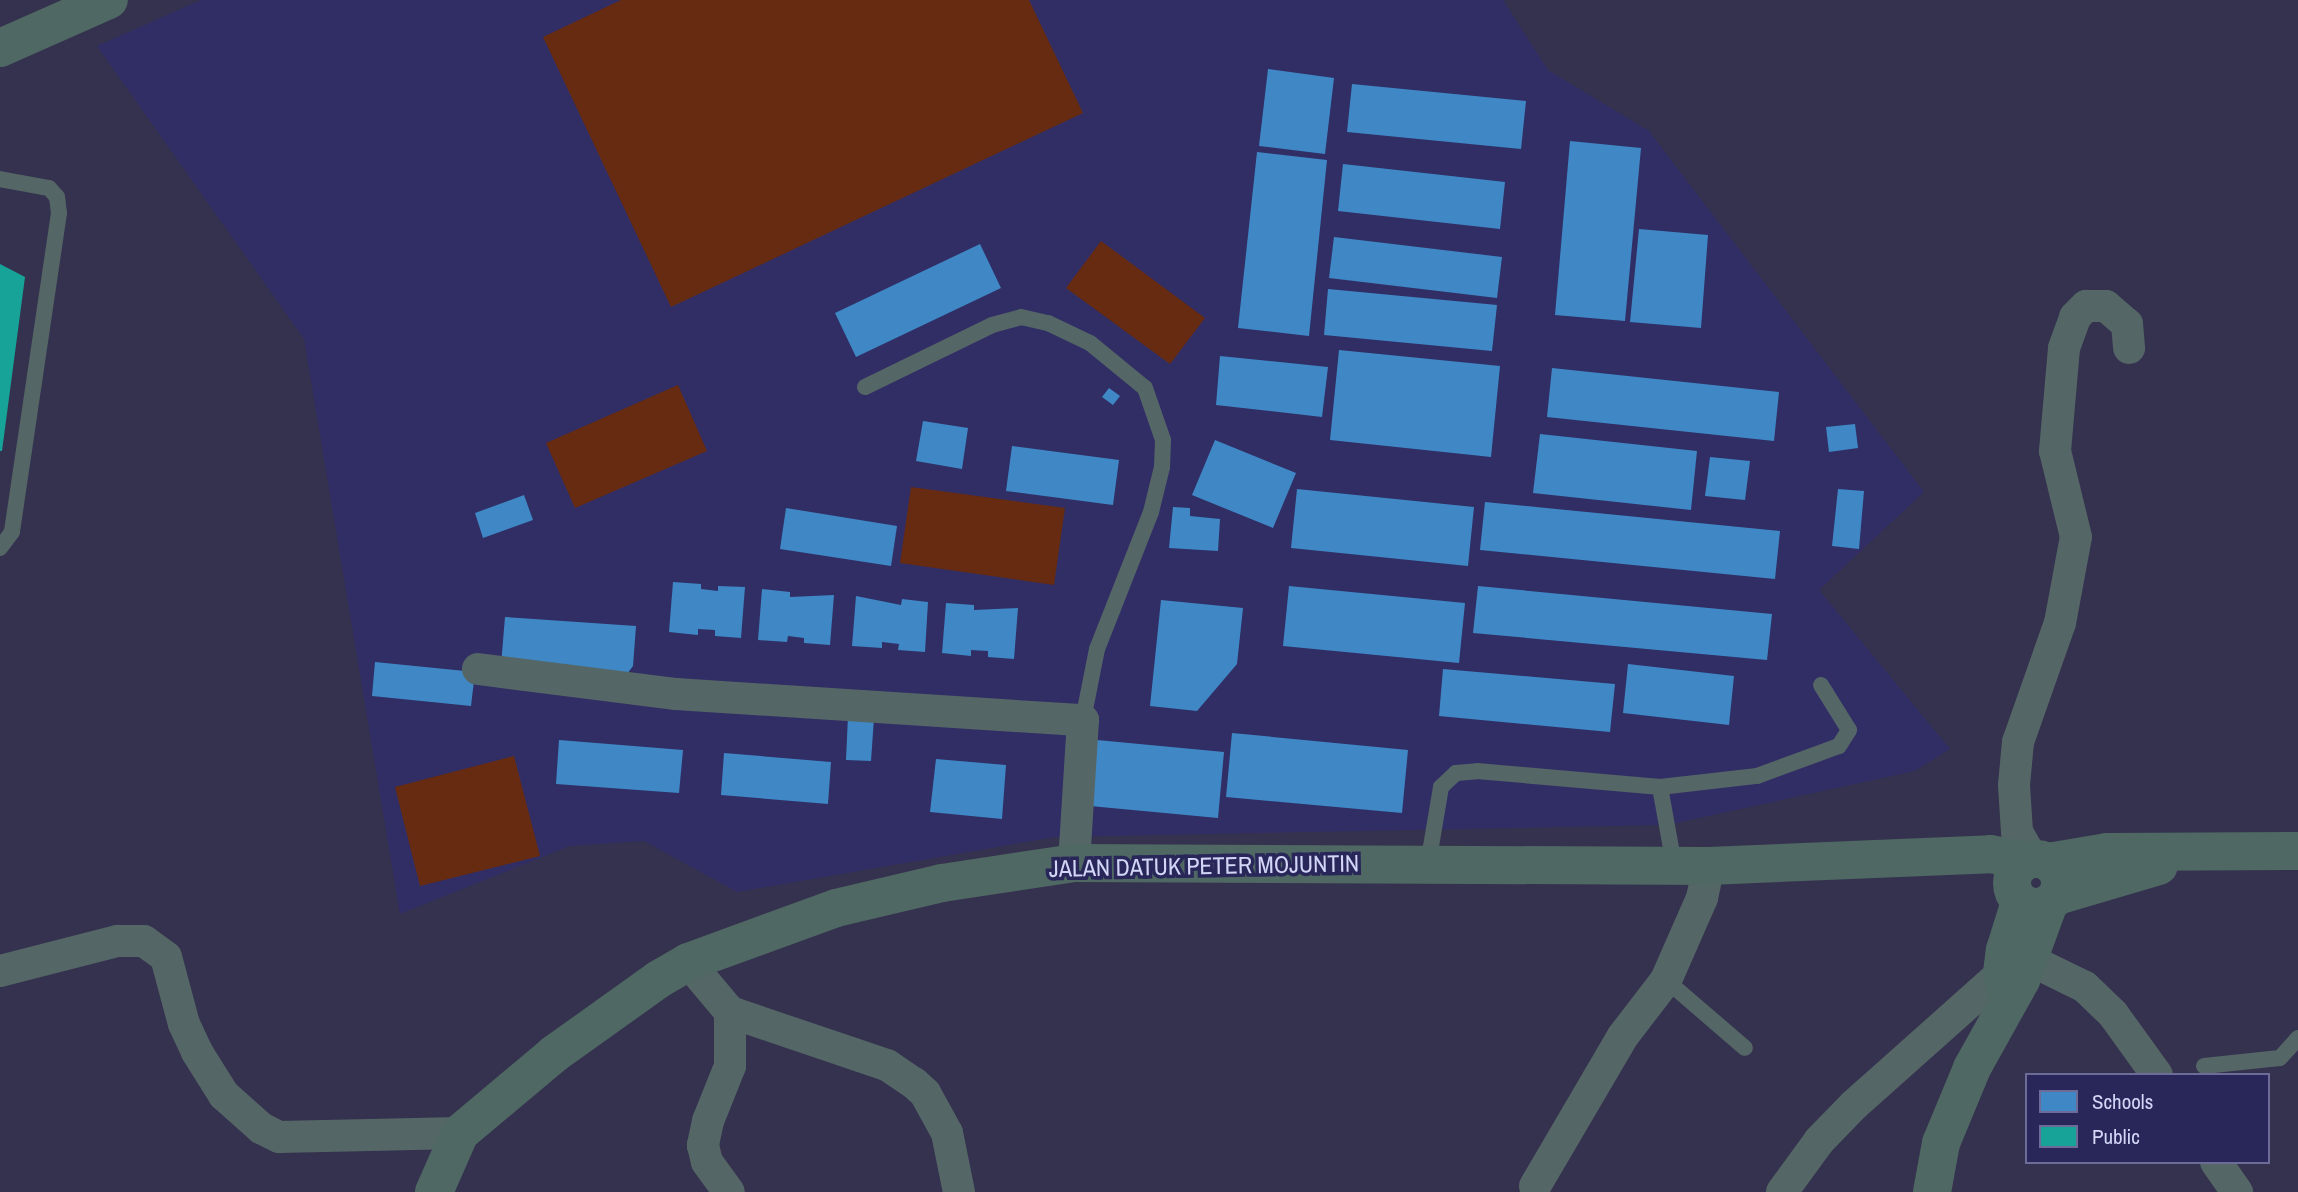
<!DOCTYPE html>
<html>
<head>
<meta charset="utf-8">
<style>
  body { margin:0 }
  #map { position:relative; width:2298px; height:1192px; overflow:hidden; background:#34324e; font-family:"Archivo Narrow",sans-serif }
  div>[style] { position:absolute }
  [style*='--x'] { left:calc(var(--x)*1px); top:calc(var(--y)*1px); width:calc(var(--w)*1px); rotate:calc(var(--a)*1deg) }
  .built>* { inset:0; background:#312e65 }
  .green>* { inset:0; background:#672b12 }
  .schools>* { inset:0; background:#3f88c5 }
  .public>* { inset:0; background:#17a398 }
  .lane>* { height:16px; margin:-8px; padding:0 8px; transform-origin:8px; border-radius:8px; background:#566 }
  .street>* { height:32px; margin:-16px; padding:0 16px; transform-origin:16px; border-radius:16px; background:#566 }
  .secondary>* { height:38px; margin:-19px; padding:0 19px; transform-origin:19px; border-radius:19px; background:#4f6863 }
  .secondary>.ring { margin:-19px; padding:0; box-sizing:content-box; background:none; border:38px solid #4f6863; border-radius:50% }
  span { translate:-50% -50%; white-space:nowrap; text-align:center; line-height:1.15; -webkit-text-stroke:7px #29265a; paint-order:stroke }
  .street-label { font-size:24px; color:#d3d6f6 }
  .legend { position:absolute; left:2025px; top:1073px; width:245px; height:91px; box-sizing:border-box; background:#29265a; border:2px solid #6d6c98; margin:0; padding:9px 12px; list-style:none; font-size:21px; color:#d3d6f6 }
  .legend li { display:flex; align-items:center; gap:14px; height:35px }
  .legend b { width:35px; border:2px solid #6d6c98 }
</style>
</head>
<body>
<div id="map">
  <div class="built">
    <div style="clip-path:polygon(201px 0,1503px 0,1548px 70px,1649px 131px,1924px 492px,1819px 590px,1950px 749px,1915px 771px,1667px 825px,1055px 837px,737px 892px,644px 841px,570px 846px,400px 914px,304px 339px,97px 46px)"></div>
  </div>
  <div class="green">
    <div style="clip-path:polygon(621px 0,1029px 0,1083px 113px,671px 307px,543px 37px)"></div>
    <div style="clip-path:polygon(1101px 241px,1205px 318px,1170px 364px,1066px 288px)"></div>
    <div style="clip-path:polygon(678px 385px,707px 451px,575px 508px,546px 443px)"></div>
    <div style="clip-path:polygon(911px 487px,1065px 508px,1054px 585px,900px 563px)"></div>
    <div style="clip-path:polygon(514px 756px,540px 856px,420px 886px,395px 787px)"></div>
  </div>
  <div class="schools">
    <div style="clip-path:polygon(1268px 69px,1334px 78px,1325px 154px,1259px 146px)"></div>
    <div style="clip-path:polygon(1352px 84px,1526px 101px,1521px 149px,1347px 132px)"></div>
    <div style="clip-path:polygon(1570px 141px,1641px 148px,1625px 321px,1555px 315px)"></div>
    <div style="clip-path:polygon(1257px 152px,1327px 160px,1309px 336px,1238px 328px)"></div>
    <div style="clip-path:polygon(1343px 164px,1505px 182px,1500px 229px,1338px 211px)"></div>
    <div style="clip-path:polygon(1639px 229px,1708px 235px,1701px 328px,1630px 322px)"></div>
    <div style="clip-path:polygon(1334px 237px,1502px 257px,1497px 298px,1329px 278px)"></div>
    <div style="clip-path:polygon(980px 244px,1001px 288px,856px 357px,835px 313px)"></div>
    <div style="clip-path:polygon(1328px 289px,1497px 305px,1492px 351px,1324px 335px)"></div>
    <div style="clip-path:polygon(1339px 350px,1500px 366px,1491px 457px,1330px 440px)"></div>
    <div style="clip-path:polygon(1220px 356px,1328px 367px,1322px 417px,1216px 405px)"></div>
    <div style="clip-path:polygon(1552px 368px,1779px 392px,1774px 441px,1547px 417px)"></div>
    <div style="clip-path:polygon(1109px 388px,1120px 396px,1113px 405px,1102px 397px)"></div>
    <div style="clip-path:polygon(923px 421px,968px 428px,962px 469px,916px 461px)"></div>
    <div style="clip-path:polygon(1855px 424px,1858px 448px,1829px 452px,1826px 427px)"></div>
    <div style="clip-path:polygon(1540px 434px,1697px 451px,1691px 510px,1533px 493px)"></div>
    <div style="clip-path:polygon(1215px 440px,1296px 473px,1273px 528px,1192px 495px)"></div>
    <div style="clip-path:polygon(1012px 446px,1119px 460px,1113px 505px,1006px 491px)"></div>
    <div style="clip-path:polygon(1710px 457px,1750px 461px,1745px 500px,1705px 496px)"></div>
    <div style="clip-path:polygon(1297px 489px,1474px 507px,1468px 566px,1291px 548px)"></div>
    <div style="clip-path:polygon(1838px 489px,1864px 491px,1859px 549px,1832px 546px)"></div>
    <div style="clip-path:polygon(524px 495px,533px 520px,483px 538px,475px 513px)"></div>
    <div style="clip-path:polygon(1485px 502px,1780px 531px,1775px 579px,1480px 550px)"></div>
    <div style="clip-path:polygon(1173px 507px,1190px 508px,1190px 516px,1220px 519px,1218px 551px,1169px 548px)"></div>
    <div style="clip-path:polygon(786px 508px,897px 526px,891px 566px,780px 549px)"></div>
    <div style="clip-path:polygon(673px 582px,701px 584px,701px 589px,718px 591px,718px 586px,745px 587px,741px 638px,715px 636px,715px 630px,698px 629px,698px 635px,669px 632px)"></div>
    <div style="clip-path:polygon(1289px 586px,1465px 603px,1459px 663px,1283px 646px)"></div>
    <div style="clip-path:polygon(1478px 586px,1772px 614px,1767px 660px,1473px 633px)"></div>
    <div style="clip-path:polygon(762px 589px,790px 592px,790px 597px,834px 595px,830px 645px,804px 643px,804px 638px,788px 636px,787px 642px,758px 640px)"></div>
    <div style="clip-path:polygon(856px 596px,901px 605px,902px 599px,928px 602px,925px 652px,898px 650px,899px 644px,882px 642px,882px 648px,852px 646px)"></div>
    <div style="clip-path:polygon(1161px 600px,1243px 608px,1237px 664px,1197px 711px,1150px 706px)"></div>
    <div style="clip-path:polygon(946px 603px,974px 605px,974px 610px,1018px 608px,1014px 659px,988px 657px,988px 651px,971px 650px,971px 656px,942px 653px)"></div>
    <div style="clip-path:polygon(505px 617px,636px 626px,633px 666px,627px 674px,501px 665px)"></div>
    <div style="clip-path:polygon(375px 662px,475px 672px,471px 706px,372px 696px)"></div>
    <div style="clip-path:polygon(1628px 664px,1734px 676px,1729px 725px,1623px 713px)"></div>
    <div style="clip-path:polygon(1443px 669px,1615px 684px,1610px 732px,1439px 716px)"></div>
    <div style="clip-path:polygon(848px 716px,874px 718px,871px 761px,846px 760px)"></div>
    <div style="clip-path:polygon(1232px 733px,1408px 750px,1402px 813px,1226px 797px)"></div>
    <div style="clip-path:polygon(559px 740px,683px 750px,679px 793px,556px 784px)"></div>
    <div style="clip-path:polygon(1097px 740px,1224px 752px,1218px 818px,1090px 806px)"></div>
    <div style="clip-path:polygon(724px 753px,831px 762px,828px 804px,721px 795px)"></div>
    <div style="clip-path:polygon(936px 759px,1006px 765px,1002px 819px,930px 812px)"></div>
  </div>
  <div class="public">
    <div style="clip-path:polygon(0 264px,25px 277px,2px 451px,0 451px)"></div>
  </div>
  <div class="lane">
    <div style="--x:0;--y:179;--w:50;--a:10.4"></div>
    <div style="--x:49;--y:188;--w:12;--a:48"></div>
    <div style="--x:57;--y:197;--w:16;--a:83"></div>
    <div style="--x:59;--y:213;--w:322;--a:98.4"></div>
    <div style="--x:12;--y:532;--w:20;--a:127"></div>
    <div style="--x:865;--y:387;--w:141;--a:-26"></div>
    <div style="--x:992;--y:325;--w:30;--a:-15"></div>
    <div style="--x:1021;--y:317;--w:28;--a:13"></div>
    <div style="--x:1048;--y:323;--w:47;--a:25.5"></div>
    <div style="--x:1090;--y:343;--w:71;--a:39.3"></div>
    <div style="--x:1145;--y:388;--w:55;--a:70.9"></div>
    <div style="--x:1163;--y:440;--w:27;--a:92"></div>
    <div style="--x:1162;--y:467;--w:46;--a:103.7"></div>
    <div style="--x:1151;--y:512;--w:147;--a:111.5"></div>
    <div style="--x:1097;--y:649;--w:72;--a:101.2"></div>
    <div style="--x:1660;--y:787;--w:98;--a:-6.5"></div>
    <div style="--x:1757;--y:776;--w:87;--a:-20.1"></div>
    <div style="--x:1839;--y:746;--w:19;--a:-58"></div>
    <div style="--x:1849;--y:730;--w:53;--a:-121.9"></div>
    <div style="--x:1428;--y:864;--w:78;--a:-80.4"></div>
    <div style="--x:1441;--y:787;--w:21;--a:-43"></div>
    <div style="--x:1456;--y:773;--w:21;--a:-5"></div>
    <div style="--x:1477;--y:771;--w:184;--a:5"></div>
    <div style="--x:1660;--y:787;--w:79;--a:79.8"></div>
    <div style="--x:1666;--y:980;--w:104;--a:40.7"></div>
    <div style="--x:2204;--y:1066;--w:76;--a:-6"></div>
    <div style="--x:2280;--y:1058;--w:27;--a:-48"></div>
  </div>
  <div class="street">
    <div style="--x:478;--y:669;--w:200;--a:7.2"></div>
    <div style="--x:676;--y:694;--w:408;--a:3.7"></div>
    <div style="--x:1083;--y:720;--w:143;--a:93.6"></div>
    <div style="--x:2032;--y:858;--w:30;--a:-120"></div>
    <div style="--x:2017;--y:832;--w:47;--a:-93.7"></div>
    <div style="--x:2014;--y:785;--w:43;--a:-84.7"></div>
    <div style="--x:2018;--y:742;--w:126;--a:-70.6"></div>
    <div style="--x:2060;--y:623;--w:87;--a:-79.5"></div>
    <div style="--x:2076;--y:537;--w:89;--a:-103.7"></div>
    <div style="--x:2055;--y:451;--w:103;--a:-85"></div>
    <div style="--x:2064;--y:348;--w:33;--a:-70"></div>
    <div style="--x:2075;--y:317;--w:16;--a:-45"></div>
    <div style="--x:2086;--y:306;--w:20;--a:0"></div>
    <div style="--x:2106;--y:306;--w:28;--a:41"></div>
    <div style="--x:2127;--y:324;--w:24;--a:85"></div>
    <div style="--x:2030;--y:960;--w:61;--a:26.1"></div>
    <div style="--x:2085;--y:987;--w:39;--a:44"></div>
    <div style="--x:2113;--y:1014;--w:75;--a:54.2"></div>
    <div style="--x:688;--y:962;--w:65;--a:50"></div>
    <div style="--x:730;--y:1012;--w:54;--a:90"></div>
    <div style="--x:730;--y:1066;--w:59;--a:111.8"></div>
    <div style="--x:708;--y:1121;--w:25;--a:102"></div>
    <div style="--x:703;--y:1145;--w:17;--a:77"></div>
    <div style="--x:707;--y:1162;--w:37;--a:54"></div>
    <div style="--x:0;--y:971;--w:122;--a:-14.3"></div>
    <div style="--x:118;--y:941;--w:26;--a:0"></div>
    <div style="--x:144;--y:941;--w:27;--a:36"></div>
    <div style="--x:166;--y:957;--w:69;--a:75"></div>
    <div style="--x:184;--y:1024;--w:31;--a:65"></div>
    <div style="--x:197;--y:1052;--w:51;--a:57.9"></div>
    <div style="--x:224;--y:1095;--w:50;--a:41.7"></div>
    <div style="--x:261;--y:1128;--w:20;--a:27"></div>
    <div style="--x:279;--y:1137;--w:181;--a:-1.3"></div>
    <div style="--x:730;--y:1012;--w:166;--a:18.7"></div>
    <div style="--x:887;--y:1065;--w:32;--a:34"></div>
    <div style="--x:914;--y:1083;--w:15;--a:42"></div>
    <div style="--x:925;--y:1093;--w:46;--a:61.2"></div>
    <div style="--x:947;--y:1133;--w:60;--a:78.5"></div>
    <div style="--x:2216;--y:1162;--w:37;--a:55"></div>
    <div style="--x:1535;--y:1186;--w:174;--a:-59.6"></div>
    <div style="--x:1623;--y:1036;--w:71;--a:-52.5"></div>
    <div style="--x:1666;--y:980;--w:90;--a:-66.3"></div>
    <div style="--x:1702;--y:898;--w:33;--a:-78"></div>
    <div style="--x:1782;--y:1192;--w:63;--a:-54"></div>
    <div style="--x:1819;--y:1141;--w:50;--a:-45.8"></div>
    <div style="--x:1854;--y:1105;--w:198;--a:-41.7"></div>
  </div>
  <div class="secondary">
    <div style="--x:0;--y:48;--w:119;--a:-23.8"></div>
    <div class="ring" style="left:2012px;top:859px;width:10px;height:10px"></div>
    <div style="--x:2048;--y:862;--w:60;--a:-9.6"></div>
    <div style="--x:2107;--y:852;--w:191;--a:-0.3"></div>
    <div style="--x:2057;--y:896;--w:106;--a:-16.4"></div>
    <div style="--x:2007;--y:999;--w:26;--a:-101"></div>
    <div style="--x:2002;--y:973;--w:23;--a:-83"></div>
    <div style="--x:2005;--y:950;--w:50;--a:-72.6"></div>
    <div style="--x:434;--y:1192;--w:64;--a:-66.2"></div>
    <div style="--x:460;--y:1133;--w:123;--a:-40"></div>
    <div style="--x:554;--y:1054;--w:129;--a:-35.5"></div>
    <div style="--x:659;--y:979;--w:34;--a:-30"></div>
    <div style="--x:688;--y:962;--w:158;--a:-20"></div>
    <div style="--x:836;--y:908;--w:109;--a:-13.3"></div>
    <div style="--x:942;--y:883;--w:134;--a:-8.6"></div>
    <div style="--x:1074;--y:863;--w:635;--a:0.27"></div>
    <div style="--x:1709;--y:866;--w:282;--a:-2.4"></div>
    <div style="--x:1991;--y:854;--w:33;--a:12"></div>
    <div style="--x:1932;--y:1192;--w:50;--a:-79.6"></div>
    <div style="--x:1941;--y:1143;--w:81;--a:-67.5"></div>
    <div style="--x:1972;--y:1068;--w:101;--a:-60.9"></div>
    <div style="--x:2021;--y:980;--w:82;--a:-70"></div>
  </div>
  <div class="street-label">
    <span style="left:1204px;top:866px;rotate:-1deg">JALAN DATUK PETER MOJUNTIN</span>
  </div>
  <ul class="legend">
  <li><b style="height:19px;background:#3f88c5"></b>Schools</li>
  <li><b style="height:19px;background:#17a398"></b>Public</li>
  </ul>
</div>
</body>
</html>
